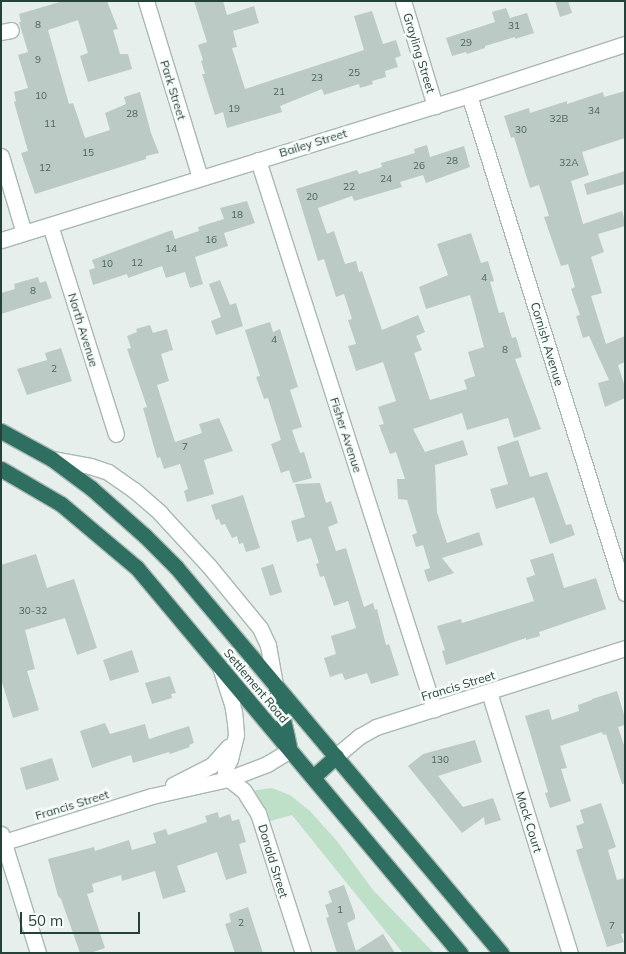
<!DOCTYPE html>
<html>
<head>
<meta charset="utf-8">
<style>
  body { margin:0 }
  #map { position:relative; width:626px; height:954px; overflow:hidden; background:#e6efeb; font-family:Mulish,sans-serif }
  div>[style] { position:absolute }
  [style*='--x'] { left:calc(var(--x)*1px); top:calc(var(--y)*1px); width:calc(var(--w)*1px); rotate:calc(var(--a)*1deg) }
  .green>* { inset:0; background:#bfe0c8 }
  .building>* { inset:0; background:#bbcac4 }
  .roads { filter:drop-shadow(1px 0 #a8b8b2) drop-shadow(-1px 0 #a8b8b2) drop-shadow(0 1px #a8b8b2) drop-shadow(0 -1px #a8b8b2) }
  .minor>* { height:15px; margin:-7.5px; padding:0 7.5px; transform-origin:7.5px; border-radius:7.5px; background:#fff }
  .highway>* { height:15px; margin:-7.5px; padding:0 7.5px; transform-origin:7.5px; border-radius:7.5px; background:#2f6f62 }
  span { translate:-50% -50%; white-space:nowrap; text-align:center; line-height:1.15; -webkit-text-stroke:5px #f7fbf9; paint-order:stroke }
  .number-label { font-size:10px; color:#4a645c }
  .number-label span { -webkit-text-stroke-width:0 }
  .street-label { font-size:12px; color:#24423a }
  .frame { position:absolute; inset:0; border:2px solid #24423a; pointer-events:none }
  .scale { position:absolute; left:20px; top:912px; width:120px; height:22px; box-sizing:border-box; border:2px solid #24423a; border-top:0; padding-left:6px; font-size:15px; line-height:18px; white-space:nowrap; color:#24423a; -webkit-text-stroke:4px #f7fbf9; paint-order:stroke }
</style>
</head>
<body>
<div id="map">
  <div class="green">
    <div style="clip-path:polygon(272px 788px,290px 795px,310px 811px,337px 841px,373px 890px,434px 953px,403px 953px,292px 815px,270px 821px,267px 810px,260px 805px,251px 791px)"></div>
  </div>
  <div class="building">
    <div style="clip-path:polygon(63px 1px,107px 1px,118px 29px,113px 30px,120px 54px,128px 54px,132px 69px,88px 82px,80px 56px,88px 53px,78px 20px,48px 30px,69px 104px,73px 103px,85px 138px,110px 130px,105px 113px,126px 104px,124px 97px,140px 92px,151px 133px,159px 153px,146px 156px,146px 159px,35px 194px,21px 153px,28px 151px,14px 102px,16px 101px,14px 92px,28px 88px,18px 55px,28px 52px,19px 22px,21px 22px,19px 14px)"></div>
    <div style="clip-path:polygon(194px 1px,223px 1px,227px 15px,254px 6px,259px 23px,233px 31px,237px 47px,232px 48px,245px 89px,364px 50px,354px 16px,372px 11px,383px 44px,396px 40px,401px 56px,395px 58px,398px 67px,385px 71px,386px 77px,372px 81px,373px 84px,360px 88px,359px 84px,324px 95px,322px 89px,280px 106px,282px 112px,227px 128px,223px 112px,215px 115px,202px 74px,205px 74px,201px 61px,203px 60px,198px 45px,207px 42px)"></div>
    <div style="clip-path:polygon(555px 1px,568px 1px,572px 13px,560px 17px)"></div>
    <div style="clip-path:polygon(506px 8px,510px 18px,527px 13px,534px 33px,515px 39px,515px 37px,485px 46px,485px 48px,467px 54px,466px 52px,452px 56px,446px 38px,495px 22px,492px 12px)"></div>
    <div style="clip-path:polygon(625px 91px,625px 138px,582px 152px,589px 175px,571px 181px,583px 224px,622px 211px,625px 221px,625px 226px,598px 234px,604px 252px,591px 257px,602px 293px,591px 296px,606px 344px,625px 336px,625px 362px,618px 365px,625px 387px,625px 398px,605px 407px,598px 383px,609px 380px,589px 336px,583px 338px,576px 316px,580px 315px,571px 289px,575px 287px,568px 264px,561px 266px,544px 217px,549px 216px,539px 185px,530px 188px,514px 137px,511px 138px,504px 116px,529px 108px,530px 113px,567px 101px,567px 104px,603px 92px,604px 97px)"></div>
    <div style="clip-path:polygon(427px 145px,430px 157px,464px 146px,470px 167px,426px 183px,423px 175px,400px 182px,402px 187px,354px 201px,352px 196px,318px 208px,327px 234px,334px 231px,345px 264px,356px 261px,359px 272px,362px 271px,382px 330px,418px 315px,425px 332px,416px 336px,422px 350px,414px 353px,430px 400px,467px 389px,464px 380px,475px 376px,468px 352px,484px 347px,470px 295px,426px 309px,419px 287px,448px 275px,437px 244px,471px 233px,481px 263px,488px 261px,494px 281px,490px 282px,499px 313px,504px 312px,512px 338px,516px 337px,522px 357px,515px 359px,541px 429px,514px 438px,508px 418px,467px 430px,462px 413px,413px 429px,425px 452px,463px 440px,468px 455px,435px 465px,437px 512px,447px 543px,479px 532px,483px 545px,442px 558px,454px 573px,428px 582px,424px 570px,430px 568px,423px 545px,416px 547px,412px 535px,417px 533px,407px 500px,398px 499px,397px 479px,405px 479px,396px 452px,390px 454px,379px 425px,384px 424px,378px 407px,396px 401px,383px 362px,356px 371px,348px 346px,356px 344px,348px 320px,352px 319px,344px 294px,336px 297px,324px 259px,318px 261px,296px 189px,357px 170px,359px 174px,382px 167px,381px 163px,415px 153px,414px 149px)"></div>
    <div style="clip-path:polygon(625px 171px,625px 184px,587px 195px,584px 184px)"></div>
    <div style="clip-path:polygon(247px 201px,255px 223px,224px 233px,228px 246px,195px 257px,203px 284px,190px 288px,185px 272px,166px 278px,162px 266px,128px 278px,127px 274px,93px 285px,89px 270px,95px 268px,92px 260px,172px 230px,175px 239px,199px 231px,198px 227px,224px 219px,220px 208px)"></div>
    <div style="clip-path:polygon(38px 277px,40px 283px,46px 281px,52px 298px,1px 314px,1px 293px,15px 289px,14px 284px)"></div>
    <div style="clip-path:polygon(220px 280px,230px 305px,236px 303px,243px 326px,216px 335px,211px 321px,221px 317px,209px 284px)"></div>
    <div style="clip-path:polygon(270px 322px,273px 332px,280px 329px,298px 387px,290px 390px,302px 427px,292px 430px,300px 453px,304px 452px,312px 478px,293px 483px,289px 470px,281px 473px,271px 444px,281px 440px,268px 398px,264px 399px,256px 377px,260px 376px,245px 330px)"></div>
    <div style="clip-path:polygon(150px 325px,153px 333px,167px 329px,173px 350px,161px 354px,169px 381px,157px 385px,175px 442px,202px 433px,199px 424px,219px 418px,233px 451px,204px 460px,214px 494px,187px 502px,184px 491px,188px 489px,180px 464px,164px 469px,160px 457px,157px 458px,143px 408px,147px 407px,127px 349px,131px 348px,127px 336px,137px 332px,136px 329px)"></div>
    <div style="clip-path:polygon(61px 348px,72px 381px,27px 395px,17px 369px,47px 360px,45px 353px)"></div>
    <div style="clip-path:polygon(518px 440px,530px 477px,547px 472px,566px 525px,571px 524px,575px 535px,550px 544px,534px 497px,496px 509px,490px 489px,508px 484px,497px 447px)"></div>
    <div style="clip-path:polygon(320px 483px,326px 503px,331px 501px,338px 523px,328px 527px,336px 551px,346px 548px,364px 607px,373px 603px,375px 610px,377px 609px,386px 645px,389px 644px,399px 675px,371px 684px,367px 673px,345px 680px,342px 673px,330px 677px,324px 658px,336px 654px,331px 636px,356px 628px,348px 601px,334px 606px,324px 576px,320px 577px,316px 564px,319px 563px,311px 538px,297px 542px,291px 521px,305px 517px,295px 484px)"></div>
    <div style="clip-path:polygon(243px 495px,260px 548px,246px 552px,243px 543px,239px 544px,237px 536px,232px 538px,225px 524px,221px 525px,219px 519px,216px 520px,211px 505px)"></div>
    <div style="clip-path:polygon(553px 553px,564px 588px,596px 578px,606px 609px,539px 632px,540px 636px,526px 640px,526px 638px,446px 665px,442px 651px,445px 650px,437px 626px,461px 619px,462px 623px,534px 601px,526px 578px,535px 575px,530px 560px)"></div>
    <div style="clip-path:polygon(36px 554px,47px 588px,74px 579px,97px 648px,77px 655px,65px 618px,25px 630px,35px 669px,27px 671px,39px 710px,13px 718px,1px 679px,1px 565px)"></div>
    <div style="clip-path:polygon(273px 564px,282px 592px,270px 596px,261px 568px)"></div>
    <div style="clip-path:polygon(132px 650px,139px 672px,110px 681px,103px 660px)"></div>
    <div style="clip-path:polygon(170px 676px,176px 693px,171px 694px,172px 698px,152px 704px,145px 683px)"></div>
    <div style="clip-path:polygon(617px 691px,625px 718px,625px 725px,618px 727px,625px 748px,625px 784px,622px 784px,606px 734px,603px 735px,602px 732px,560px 746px,567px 768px,561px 769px,571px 801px,550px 808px,545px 793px,548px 792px,525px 716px,549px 709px,552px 720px,579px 711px,578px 705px,592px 700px,592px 699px)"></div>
    <div style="clip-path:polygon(105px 723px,110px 734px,145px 724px,149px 739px,189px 726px,194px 743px,189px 745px,190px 747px,170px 754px,169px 752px,133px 763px,131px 755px,92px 768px,80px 731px)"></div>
    <div style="clip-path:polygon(475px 740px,482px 762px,438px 776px,463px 807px,493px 798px,501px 820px,485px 825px,484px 817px,462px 833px,408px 766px,423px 754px)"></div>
    <div style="clip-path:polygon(52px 758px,59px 780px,26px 790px,20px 768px)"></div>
    <div style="clip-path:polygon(601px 803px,616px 847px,608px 850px,617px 880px,625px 878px,625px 933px,621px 934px,624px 942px,607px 947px,576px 850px,583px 848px,576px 826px,584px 823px,580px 810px)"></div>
    <div style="clip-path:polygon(218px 812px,219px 818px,230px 814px,232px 821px,239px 819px,246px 842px,239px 844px,247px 873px,226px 880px,217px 852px,177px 866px,186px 892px,163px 899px,155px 871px,122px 881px,121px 875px,92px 884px,94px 892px,87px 894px,105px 948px,90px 953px,80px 953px,61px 899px,58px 896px,48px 859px,94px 847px,95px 851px,129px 840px,132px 850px,156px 843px,153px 833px,166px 829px,168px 835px,207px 822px,205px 816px)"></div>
    <div style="clip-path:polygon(344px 885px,355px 915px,355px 919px,347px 923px,356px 951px,383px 934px,395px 953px,337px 953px,326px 918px,329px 917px,325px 905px,332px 902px,328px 891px)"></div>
    <div style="clip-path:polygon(248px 907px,263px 953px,235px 953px,225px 924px,231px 922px,229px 914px)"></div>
  </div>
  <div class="roads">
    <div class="minor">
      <div style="--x:146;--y:1;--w:185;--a:73"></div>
      <div style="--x:403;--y:1;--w:110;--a:73.1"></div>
      <div style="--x:1;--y:32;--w:10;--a:-11"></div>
      <div style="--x:469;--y:95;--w:522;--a:72.61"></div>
      <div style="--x:1;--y:156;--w:80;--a:73.4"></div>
      <div style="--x:258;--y:160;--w:577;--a:72.23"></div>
      <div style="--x:50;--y:225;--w:219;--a:72.5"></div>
      <div style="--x:1;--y:240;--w:490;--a:-17.2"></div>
      <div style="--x:469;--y:95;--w:164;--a:-18.1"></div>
      <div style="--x:52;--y:459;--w:39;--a:10"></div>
      <div style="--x:90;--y:466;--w:19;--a:18"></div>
      <div style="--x:108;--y:472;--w:32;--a:35"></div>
      <div style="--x:134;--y:490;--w:35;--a:41"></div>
      <div style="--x:160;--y:513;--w:72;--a:47.2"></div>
      <div style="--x:209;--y:566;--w:80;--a:50.6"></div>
      <div style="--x:260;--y:628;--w:19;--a:65"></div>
      <div style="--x:268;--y:645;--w:40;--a:80"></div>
      <div style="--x:220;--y:667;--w:38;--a:72"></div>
      <div style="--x:232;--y:703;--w:18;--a:81"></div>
      <div style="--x:489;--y:692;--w:273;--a:72.8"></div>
      <div style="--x:234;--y:711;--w:24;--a:85"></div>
      <div style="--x:236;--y:735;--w:25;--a:104"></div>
      <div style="--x:230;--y:759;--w:11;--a:117"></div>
      <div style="--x:225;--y:769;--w:7;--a:90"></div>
      <div style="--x:225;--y:776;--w:24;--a:38"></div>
      <div style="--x:244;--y:791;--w:26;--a:58"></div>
      <div style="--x:258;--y:813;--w:147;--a:72.2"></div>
      <div style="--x:336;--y:756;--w:31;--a:-40"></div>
      <div style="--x:360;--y:736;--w:18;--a:-29"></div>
      <div style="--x:376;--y:727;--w:261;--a:-17.6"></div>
      <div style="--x:173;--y:785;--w:44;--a:-27.1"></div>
      <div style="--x:212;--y:765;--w:25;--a:-48"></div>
      <div style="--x:1;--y:834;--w:125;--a:72.7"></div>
      <div style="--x:1;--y:843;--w:158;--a:-17.3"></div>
      <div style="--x:152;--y:796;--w:78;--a:-12.6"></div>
      <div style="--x:228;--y:779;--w:42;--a:-21"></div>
      <div style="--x:267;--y:764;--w:27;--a:-31"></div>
    </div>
    <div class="highway">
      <div style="--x:1;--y:431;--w:58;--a:28.8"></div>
      <div style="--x:52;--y:459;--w:49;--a:36.6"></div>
      <div style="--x:91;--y:488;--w:72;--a:41.6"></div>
      <div style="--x:145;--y:536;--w:44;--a:45"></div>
      <div style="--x:176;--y:567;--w:505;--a:49.9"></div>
      <div style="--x:1;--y:469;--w:69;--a:30.3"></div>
      <div style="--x:61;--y:504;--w:99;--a:40.1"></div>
      <div style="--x:137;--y:568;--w:503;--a:50"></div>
      <div style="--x:276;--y:688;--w:59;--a:77.4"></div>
      <div style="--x:313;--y:777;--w:31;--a:-42"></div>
    </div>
  </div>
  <div class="number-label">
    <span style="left:38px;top:25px">8</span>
    <span style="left:514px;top:26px">31</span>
    <span style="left:466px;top:43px">29</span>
    <span style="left:38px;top:60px">9</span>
    <span style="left:354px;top:73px">25</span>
    <span style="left:317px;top:78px">23</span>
    <span style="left:279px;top:92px">21</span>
    <span style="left:41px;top:96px">10</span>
    <span style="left:234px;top:109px">19</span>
    <span style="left:594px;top:111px">34</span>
    <span style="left:132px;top:114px">28</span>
    <span style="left:559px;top:119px">32B</span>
    <span style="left:50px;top:124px">11</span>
    <span style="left:521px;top:130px">30</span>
    <span style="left:88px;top:153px">15</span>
    <span style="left:452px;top:161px">28</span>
    <span style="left:569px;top:163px">32A</span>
    <span style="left:419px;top:166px">26</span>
    <span style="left:45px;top:168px">12</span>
    <span style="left:386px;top:179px">24</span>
    <span style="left:349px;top:187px">22</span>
    <span style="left:312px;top:197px">20</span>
    <span style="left:237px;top:215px">18</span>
    <span style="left:211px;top:240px">16</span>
    <span style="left:171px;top:249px">14</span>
    <span style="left:137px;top:263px">12</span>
    <span style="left:107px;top:264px">10</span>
    <span style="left:484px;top:278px">4</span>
    <span style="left:33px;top:291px">8</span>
    <span style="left:274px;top:340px">4</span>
    <span style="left:505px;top:350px">8</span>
    <span style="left:54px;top:369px">2</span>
    <span style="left:185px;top:447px">7</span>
    <span style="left:33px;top:611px">30-32</span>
    <span style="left:440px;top:760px">130</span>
    <span style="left:340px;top:910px">1</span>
    <span style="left:241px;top:923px">2</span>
    <span style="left:612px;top:926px">7</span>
  </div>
  <div class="street-label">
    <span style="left:419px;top:53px;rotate:73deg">Grayling Street</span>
    <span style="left:173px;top:90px;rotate:73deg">Park Street</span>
    <span style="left:313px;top:143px;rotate:-17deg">Bailey Street</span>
    <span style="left:83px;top:330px;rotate:73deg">North Avenue</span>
    <span style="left:547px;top:344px;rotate:73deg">Cornish Avenue</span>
    <span style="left:346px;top:435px;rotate:72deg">Fisher Avenue</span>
    <span style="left:256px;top:686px;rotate:50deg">Settlement Road</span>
    <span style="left:458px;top:686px;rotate:-17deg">Francis Street</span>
    <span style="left:72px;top:805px;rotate:-17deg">Francis Street</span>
    <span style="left:529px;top:822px;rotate:73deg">Mack Court</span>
    <span style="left:273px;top:861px;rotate:73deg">Donald Street</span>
  </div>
  <div class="frame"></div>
  <div class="scale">50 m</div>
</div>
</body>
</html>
